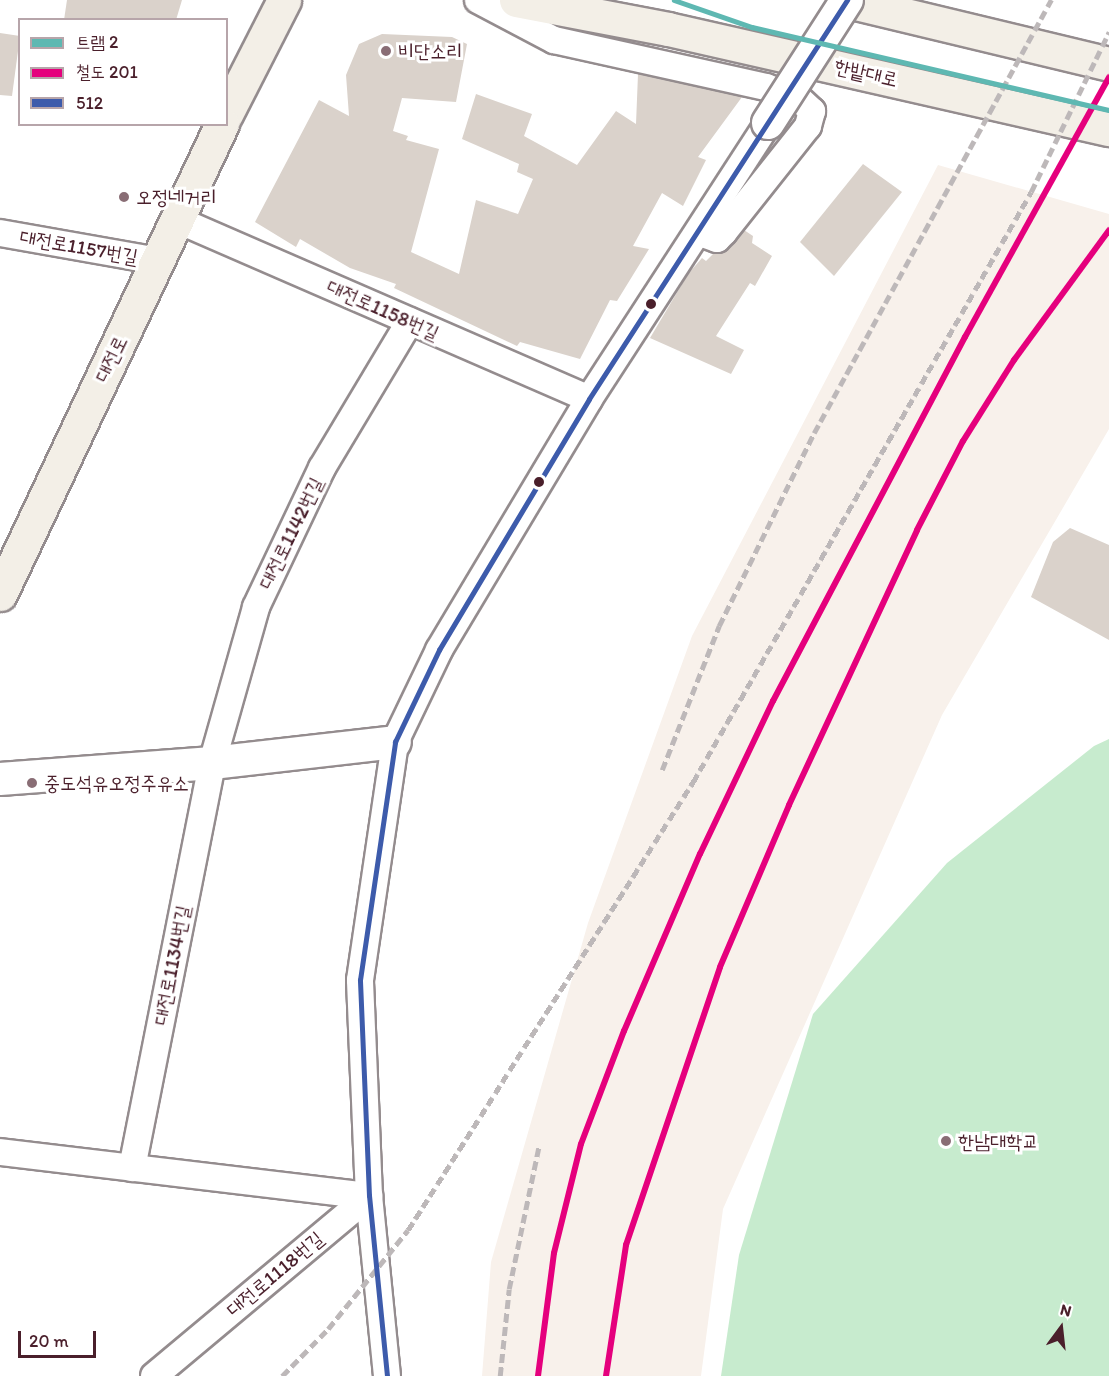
<!DOCTYPE html>
<html>
<head>
<meta charset="utf-8">
<style>
  body { margin:0 }
  #map { position:relative; width:1109px; height:1376px; overflow:hidden; background:#fff; font-family:Itim,"Poor Story",sans-serif }
  div>[style] { position:absolute }
  [style*='--x'] { left:calc(var(--x)*1px); top:calc(var(--y)*1px); width:calc(var(--w)*1px); rotate:calc(var(--a)*1deg) }
  .built>* { inset:0; background:#f8f1eb }
  .green>* { inset:0; background:#c7ebce }
  .building>* { inset:0; background:#dad2cb }
  .roads { filter:drop-shadow(2px 0 #948c8e) drop-shadow(-2px 0 #948c8e) drop-shadow(0 2px #948c8e) drop-shadow(0 -2px #948c8e) }
  .minor>* { height:26px; margin:-13px; padding:0 13px; transform-origin:13px; border-radius:13px; background:#fff }
  .tertiary>* { height:32px; margin:-16px; padding:0 16px; transform-origin:16px; border-radius:16px; background:#fff }
  .primary>* { height:33px; margin:-16.5px; padding:0 16.5px; transform-origin:16.5px; border-radius:16.5px; background:#f3efe7 }
  .rail>* { height:4.5px; margin-top:-2.25px; transform-origin:0; background:repeating-linear-gradient(90deg,#bdb8b9 0 9px,transparent 0 13.5px) }
  .bridges { filter:drop-shadow(2px 0 #948c8e) drop-shadow(-2px 0 #948c8e) drop-shadow(0 2px #948c8e) drop-shadow(0 -2px #948c8e) }
  .tertiary-bridge>* { height:32px; margin:-16px; padding:0 16px; transform-origin:16px; border-radius:16px; background:#fff }
  .bus-1>* { height:4.5px; margin:-2.25px; padding:0 2.25px; transform-origin:2.25px; border-radius:2.25px; background:#3d5bab }
  .rail-1>* { height:6px; margin:-3px; padding:0 3px; transform-origin:3px; border-radius:3px; background:#e5007d }
  .tram-1>* { height:4.5px; margin:-2.25px; padding:0 2.25px; transform-origin:2.25px; border-radius:2.25px; background:#5eb8b2 }
  .dots>* { width:16px; height:16px; translate:-50% -50%; box-sizing:border-box; border:3px solid #fff; border-radius:50% }
  span { translate:-50% -50%; white-space:nowrap; text-align:center; line-height:1.15; -webkit-text-stroke:6px #fff; paint-order:stroke }
  .poi-label { font-size:20px; color:#4a1f2b }
  .left { translate:0 -50%; text-align:left }
  .street-label { font-size:20px; color:#4a1f2b }
  .legend { position:absolute; left:18px; top:18px; width:210px; height:108px; box-sizing:border-box; background:#fff; border:2px solid #b7a5aa; margin:0; padding:8px 10px; list-style:none; font-size:18px; color:#4a1f2b }
  .legend li { display:flex; align-items:center; gap:12px; height:30px }
  .legend b { width:30px; border:2px solid #b7a5aa }
  .north { position:absolute; left:1031px; top:1298px; width:60px; height:60px; -webkit-text-stroke:4px #fff; paint-order:stroke; rotate:15deg; font-size:16px; font-weight:700; line-height:24px; text-align:center; color:#4a1f2b }
  .north::after { content:''; display:block; margin:auto; width:21px; height:27px; background:#4a1f2b; clip-path:polygon(50% 0,100% 100%,50% 72%,0 100%) }
  .scale { position:absolute; left:18px; top:1331px; width:78px; height:27px; box-sizing:border-box; border:3px solid #4a1f2b; border-top:0; padding-left:8px; font-size:18px; line-height:21px; white-space:nowrap; color:#4a1f2b; -webkit-text-stroke:4px #fff; paint-order:stroke }
</style>
</head>
<body>
<div id="map">
  <div class="built">
    <div style="clip-path:polygon(938px 165px,1109px 214px,1109px 429px,942px 715px,723px 1209px,701px 1376px,482px 1376px,491px 1262px,588px 923px,692px 636px)"></div>
  </div>
  <div class="green">
    <div style="clip-path:polygon(1109px 739px,1109px 1376px,721px 1376px,739px 1255px,813px 1014px,947px 863px,1094px 746px)"></div>
  </div>
  <div class="building">
    <div style="clip-path:polygon(67px 0,182px 0,176px 20px,64px 20px)"></div>
    <div style="clip-path:polygon(0 33px,20px 36px,12px 96px,0 95px)"></div>
    <div style="clip-path:polygon(382px 34px,452px 37px,467px 44px,456px 102px,402px 98px,393px 131px,408px 136px,406px 140px,439px 149px,411px 252px,459px 274px,476px 200px,518px 214px,533px 179px,517px 172px,519px 164px,462px 139px,476px 94px,532px 114px,524px 136px,577px 165px,616px 111px,636px 124px,638px 74px,742px 97px,698px 157px,706px 160px,683px 206px,662px 193px,633px 246px,649px 249px,617px 301px,610px 300px,580px 359px,520px 342px,517px 346px,394px 288px,396px 284px,350px 268px,300px 239px,296px 247px,255px 222px,319px 100px,349px 116px,346px 75px,359px 44px)"></div>
    <div style="clip-path:polygon(863px 164px,902px 192px,834px 276px,800px 242px)"></div>
    <div style="clip-path:polygon(744px 230px,753px 236px,752px 243px,772px 256px,755px 286px,750px 283px,716px 336px,744px 350px,731px 374px,650px 338px,688px 274px,702px 258px,706px 261px,714px 253px,728px 250px)"></div>
    <div style="clip-path:polygon(1070px 528px,1109px 545px,1109px 640px,1031px 597px,1053px 542px)"></div>
  </div>
  <div class="roads">
    <div class="minor">
      <div style="--x:478;--y:0;--w:86;--a:27.8"></div>
      <div style="--x:554;--y:40;--w:217;--a:12.5"></div>
      <div style="--x:766;--y:87;--w:35;--a:20"></div>
      <div style="--x:799;--y:99;--w:18;--a:43"></div>
      <div style="--x:812;--y:111;--w:16;--a:105"></div>
      <div style="--x:808;--y:126;--w:135;--a:128.4"></div>
      <div style="--x:724;--y:232;--w:10;--a:135"></div>
      <div style="--x:717;--y:239;--w:20;--a:-160"></div>
      <div style="--x:178;--y:220;--w:448;--a:23.5"></div>
      <div style="--x:0;--y:233;--w:161;--a:10"></div>
      <div style="--x:0;--y:1152;--w:372;--a:6.8"></div>
      <div style="--x:132;--y:1168;--w:413;--a:-78.8"></div>
      <div style="--x:212;--y:763;--w:162;--a:-74.2"></div>
      <div style="--x:256;--y:607;--w:154;--a:-64.6"></div>
      <div style="--x:322;--y:468;--w:171;--a:-59.1"></div>
      <div style="--x:154;--y:1376;--w:280;--a:-39.9"></div>
      <div style="--x:387;--y:1376;--w:181;--a:-95.7"></div>
      <div style="--x:369;--y:1196;--w:216;--a:-92.4"></div>
      <div style="--x:360;--y:980;--w:241;--a:-81.6"></div>
      <div style="--x:395;--y:742;--w:102;--a:-64.4"></div>
      <div style="--x:439;--y:650;--w:292;--a:-59.1"></div>
      <div style="--x:589;--y:399;--w:329;--a:-57"></div>
    </div>
    <div class="tertiary">
      <div style="--x:0;--y:779;--w:213;--a:-4.3"></div>
      <div style="--x:212;--y:763;--w:184;--a:-6.5"></div>
    </div>
    <div class="primary">
      <div style="--x:516;--y:0;--w:155;--a:10.8"></div>
      <div style="--x:668;--y:29;--w:452;--a:12.8"></div>
      <div style="--x:843;--y:0;--w:274;--a:13.5"></div>
      <div style="--x:226;--y:114;--w:128;--a:-63"></div>
      <div style="--x:0;--y:594;--w:520;--a:-64.72"></div>
    </div>
  </div>
  <div class="rail">
    <div style="--x:662;--y:770;--w:155;--a:-68.4"></div>
    <div style="--x:719;--y:626;--w:215;--a:-63.8"></div>
    <div style="--x:814;--y:433;--w:494;--a:-61.3"></div>
    <div style="--x:282;--y:1376;--w:66;--a:-45.6"></div>
    <div style="--x:328;--y:1329;--w:127;--a:-51.1"></div>
    <div style="--x:408;--y:1230;--w:531;--a:-57.54"></div>
    <div style="--x:693;--y:782;--w:680;--a:-60.19"></div>
    <div style="--x:1031;--y:192;--w:178;--a:-64"></div>
    <div style="--x:500;--y:1376;--w:87;--a:-84.1"></div>
    <div style="--x:509;--y:1289;--w:146;--a:-78.2"></div>
  </div>
  <div class="bridges">
    <div class="tertiary-bridge">
      <div style="--x:768;--y:123;--w:146;--a:-57.3"></div>
    </div>
  </div>
  <div class="bus-1">
    <div style="--x:387;--y:1376;--w:181;--a:-95.7"></div>
    <div style="--x:369;--y:1196;--w:216;--a:-92.4"></div>
    <div style="--x:360;--y:980;--w:241;--a:-81.6"></div>
    <div style="--x:395;--y:742;--w:102;--a:-64.4"></div>
    <div style="--x:439;--y:650;--w:292;--a:-59.1"></div>
    <div style="--x:589;--y:399;--w:475;--a:-57.1"></div>
  </div>
  <div class="rail-1">
    <div style="--x:538;--y:1376;--w:124;--a:-82.6"></div>
    <div style="--x:554;--y:1253;--w:112;--a:-76.1"></div>
    <div style="--x:581;--y:1144;--w:121;--a:-69.2"></div>
    <div style="--x:624;--y:1031;--w:193;--a:-66.8"></div>
    <div style="--x:700;--y:854;--w:170;--a:-64.5"></div>
    <div style="--x:773;--y:701;--w:412;--a:-62.2"></div>
    <div style="--x:965;--y:337;--w:297;--a:-61"></div>
    <div style="--x:606;--y:1376;--w:133;--a:-81.3"></div>
    <div style="--x:626;--y:1245;--w:293;--a:-71.3"></div>
    <div style="--x:720;--y:967;--w:176;--a:-66.9"></div>
    <div style="--x:789;--y:805;--w:303;--a:-65"></div>
    <div style="--x:917;--y:530;--w:100;--a:-62.7"></div>
    <div style="--x:963;--y:441;--w:96;--a:-57.8"></div>
    <div style="--x:1014;--y:360;--w:161;--a:-53.8"></div>
  </div>
  <div class="tram-1">
    <div style="--x:674;--y:0;--w:83;--a:19.1"></div>
    <div style="--x:752;--y:27;--w:367;--a:13.1"></div>
  </div>
  <div class="dots">
    <div style="left:386px;top:51px;background:#896d75"></div>
    <div style="left:124px;top:197px;background:#896d75"></div>
    <div style="left:651px;top:304px;background:#4a1f2b"></div>
    <div style="left:539px;top:482px;background:#4a1f2b"></div>
    <div style="left:32px;top:783px;background:#896d75"></div>
    <div style="left:946px;top:1141px;background:#896d75"></div>
  </div>
  <div class="poi-label">
    <span class="left" style="left:398px;top:51px">비단소리</span>
    <span class="left" style="left:136px;top:197px">오정네거리</span>
    <span class="left" style="left:44px;top:783px">중도석유오정주유소</span>
    <span class="left" style="left:958px;top:1141px">한남대학교</span>
  </div>
  <div class="street-label">
    <span style="left:866px;top:73px;rotate:13deg">한밭대로</span>
    <span style="left:79px;top:247px;rotate:10deg">대전로1157번길</span>
    <span style="left:383px;top:310px;rotate:24deg">대전로1158번길</span>
    <span style="left:111px;top:359px;rotate:-64deg">대전로</span>
    <span style="left:291px;top:533px;rotate:-64deg">대전로1142번길</span>
    <span style="left:172px;top:965px;rotate:-79deg">대전로1134번길</span>
    <span style="left:275px;top:1274px;rotate:-40deg">대전로1118번길</span>
  </div>
  <ul class="legend">
  <li><b style="height:8px;background:#5eb8b2"></b>트램 2</li>
  <li><b style="height:8px;background:#e5007d"></b>철도 201</li>
  <li><b style="height:8px;background:#3d5bab"></b>512</li>
  </ul>
  <div class="north">N</div>
  <div class="scale">20 m</div>
</div>
</body>
</html>
